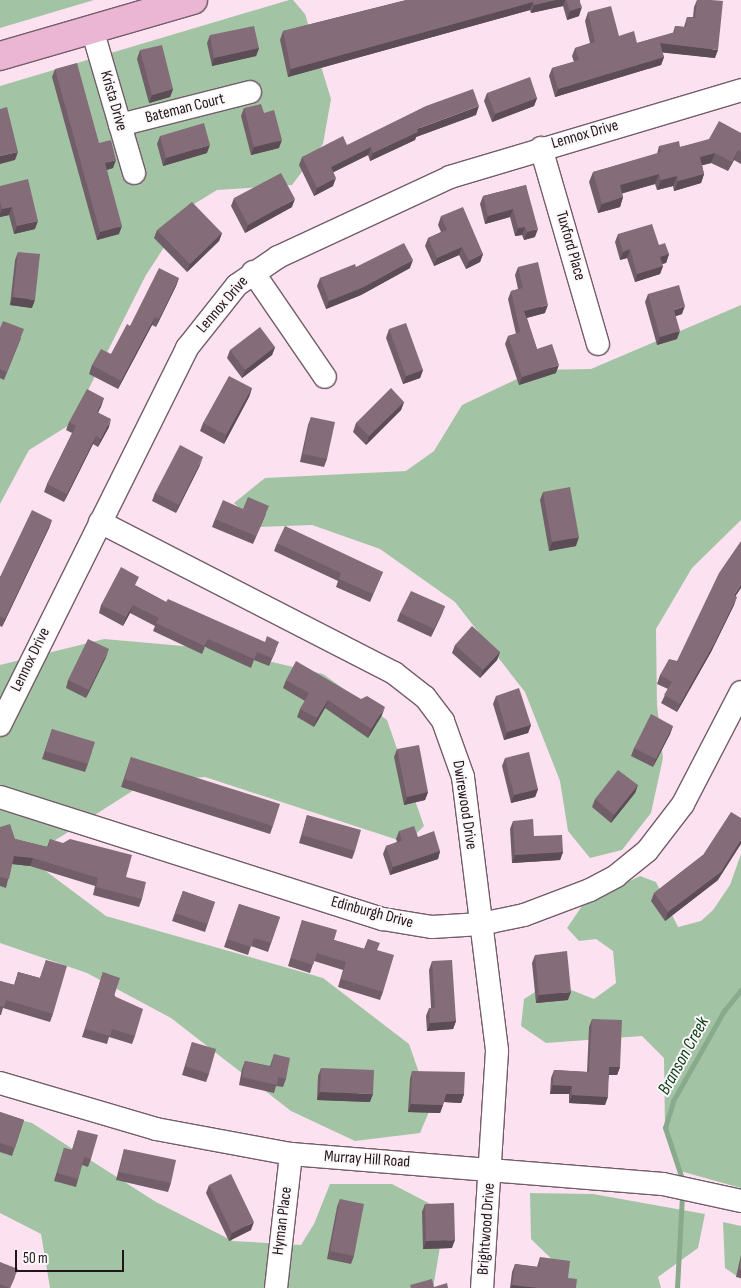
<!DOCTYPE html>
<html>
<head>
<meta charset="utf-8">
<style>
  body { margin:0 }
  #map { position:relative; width:741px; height:1288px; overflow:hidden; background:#fce2f0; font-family:"Sofia Sans Condensed",sans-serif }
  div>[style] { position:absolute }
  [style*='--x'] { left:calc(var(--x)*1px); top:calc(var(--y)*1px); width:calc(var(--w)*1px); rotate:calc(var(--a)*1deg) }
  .forest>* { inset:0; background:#a2c4a5 }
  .stream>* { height:4.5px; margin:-2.25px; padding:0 2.25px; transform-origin:2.25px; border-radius:2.25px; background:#89aa8c }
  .roads { filter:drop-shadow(1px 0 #735d69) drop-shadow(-1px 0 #735d69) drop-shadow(0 1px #735d69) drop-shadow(0 -1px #735d69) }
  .minor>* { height:22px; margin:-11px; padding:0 11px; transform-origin:11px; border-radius:11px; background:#fff }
  .major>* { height:28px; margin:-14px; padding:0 14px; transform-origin:14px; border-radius:14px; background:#ebb5d4 }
  .wall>* { inset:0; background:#725e68 }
  .shaded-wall>* { inset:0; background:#5c4c55 }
  .building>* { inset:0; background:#846d79 }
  span { translate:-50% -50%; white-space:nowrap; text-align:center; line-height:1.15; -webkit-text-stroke:4px #fcf6f9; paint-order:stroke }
  .street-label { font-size:16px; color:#1f161b }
  .water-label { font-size:18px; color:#073e16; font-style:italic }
  .scale { position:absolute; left:15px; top:1250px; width:109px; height:22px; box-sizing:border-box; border:2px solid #1f161b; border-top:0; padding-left:6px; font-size:15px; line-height:18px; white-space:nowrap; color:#1f161b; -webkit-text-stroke:4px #fcf6f9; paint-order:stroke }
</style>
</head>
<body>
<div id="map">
  <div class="forest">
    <div style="clip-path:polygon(0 0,94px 0,0 28px)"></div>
    <div style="clip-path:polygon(289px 0,293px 0,305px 14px,331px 99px,323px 144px,292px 185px,217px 190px,191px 206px,146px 275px,71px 424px,29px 450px,0 504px,0 86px)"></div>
    <div style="clip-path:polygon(741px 305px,741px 520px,692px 568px,656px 629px,657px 705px,663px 758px,651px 813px,622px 850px,590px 858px,568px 831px,560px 781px,525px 692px,455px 602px,380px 549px,312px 525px,259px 527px,234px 503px,265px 478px,406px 471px,434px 451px,462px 405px,536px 370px,591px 369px)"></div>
    <div style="clip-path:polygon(104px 639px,217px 649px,323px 674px,387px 720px,424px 826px,407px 843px,205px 777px,148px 781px,54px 841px,43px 869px,106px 916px,323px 978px,409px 1044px,431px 1107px,420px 1133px,355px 1141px,291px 1111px,171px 1018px,87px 973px,0 943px,0 665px)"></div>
    <div style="clip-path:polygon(741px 854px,741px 1188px,680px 1171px,665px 1128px,664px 1058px,642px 1036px,546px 1043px,521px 1026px,524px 999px,551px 982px,594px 999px,616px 983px,613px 951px,596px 939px,579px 941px,567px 928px,584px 903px,640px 876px,656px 882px,678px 927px,701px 921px,713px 910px,730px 885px)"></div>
    <div style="clip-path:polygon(0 1115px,32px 1123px,156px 1202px,233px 1241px,301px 1245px,314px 1224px,330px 1184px,392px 1184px,438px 1208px,441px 1241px,433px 1288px,50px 1288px,41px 1234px,0 1213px)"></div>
    <div style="clip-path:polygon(530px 1193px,593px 1194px,705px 1214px,698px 1248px,658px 1277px,661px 1288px,564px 1288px,565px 1272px,531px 1239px)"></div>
    <div style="clip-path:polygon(723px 1222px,741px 1226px,741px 1279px,725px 1268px)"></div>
  </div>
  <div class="stream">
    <div style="--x:683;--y:1182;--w:57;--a:-108.4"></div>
    <div style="--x:665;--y:1128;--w:28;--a:-73"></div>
    <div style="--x:673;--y:1101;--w:103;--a:-60.5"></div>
    <div style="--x:724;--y:1011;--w:27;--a:-51"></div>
    <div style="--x:677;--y:1288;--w:93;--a:-86.9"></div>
  </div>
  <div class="roads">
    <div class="minor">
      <div style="--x:92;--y:29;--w:150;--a:73.7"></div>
      <div style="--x:120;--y:125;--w:134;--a:-14.2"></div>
      <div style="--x:541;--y:148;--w:204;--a:73.8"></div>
      <div style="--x:253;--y:272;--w:127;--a:55.6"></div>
      <div style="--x:100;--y:522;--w:331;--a:27.2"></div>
      <div style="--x:394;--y:673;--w:39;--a:38"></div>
      <div style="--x:425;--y:697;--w:30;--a:53"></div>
      <div style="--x:443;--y:721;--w:59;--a:70.3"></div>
      <div style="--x:463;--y:777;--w:276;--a:82.9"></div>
      <div style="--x:497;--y:1051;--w:237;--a:93.6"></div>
      <div style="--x:0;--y:725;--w:421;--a:-63.6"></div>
      <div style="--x:187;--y:348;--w:80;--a:-51.6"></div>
      <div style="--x:237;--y:285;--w:50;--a:-34.3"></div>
      <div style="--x:278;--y:257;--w:190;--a:-24.9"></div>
      <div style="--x:450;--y:177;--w:304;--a:-16.6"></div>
      <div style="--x:0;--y:797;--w:402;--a:17.7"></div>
      <div style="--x:383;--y:919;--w:50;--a:9.3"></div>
      <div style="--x:432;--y:927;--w:49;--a:-3.5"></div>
      <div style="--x:481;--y:924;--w:44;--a:-11.8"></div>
      <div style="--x:524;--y:915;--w:71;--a:-20.7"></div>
      <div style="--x:590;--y:890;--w:30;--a:-28"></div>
      <div style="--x:616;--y:876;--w:40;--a:-39"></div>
      <div style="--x:647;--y:851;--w:59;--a:-52.5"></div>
      <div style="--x:683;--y:804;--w:126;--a:-62.6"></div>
      <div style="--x:0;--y:1083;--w:163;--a:16.4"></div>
      <div style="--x:156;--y:1129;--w:137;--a:10.5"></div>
      <div style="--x:291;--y:1154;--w:373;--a:4.6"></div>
      <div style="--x:663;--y:1184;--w:80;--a:12.3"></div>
      <div style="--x:276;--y:1288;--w:135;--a:-83.6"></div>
    </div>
    <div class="major">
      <div style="--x:0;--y:56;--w:201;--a:-16.2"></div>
    </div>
  </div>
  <div class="wall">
    <div style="clip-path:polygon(406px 0,580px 0,579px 16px,567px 20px,563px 6px,531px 13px,530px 10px,288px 77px,280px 40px,283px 31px)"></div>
    <div style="clip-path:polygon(697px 0,715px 58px,662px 52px,664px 57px,661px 65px,555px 97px,549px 76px,552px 68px,574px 62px,572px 56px,575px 48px,590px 43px,585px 21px,588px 12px,619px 36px,637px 43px,673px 33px,675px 26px,684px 27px,687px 17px,693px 17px,694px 7px)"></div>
    <div style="clip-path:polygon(210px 35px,259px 48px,256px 56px,212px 66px,207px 43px)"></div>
    <div style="clip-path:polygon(140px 50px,173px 89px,170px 97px,149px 103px,137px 59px)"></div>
    <div style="clip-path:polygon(55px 69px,113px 168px,107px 170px,119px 234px,97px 240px,52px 77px)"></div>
    <div style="clip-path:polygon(487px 93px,537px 98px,534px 106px,492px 122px,484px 101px)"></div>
    <div style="clip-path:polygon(244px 108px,264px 113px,279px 148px,251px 155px,241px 116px)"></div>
    <div style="clip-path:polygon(476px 115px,416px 137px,415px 140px,370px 161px,368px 155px,333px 172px,333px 186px,314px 196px,299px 165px,302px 157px,347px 145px)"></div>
    <div style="clip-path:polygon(741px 133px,741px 164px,734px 160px,728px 171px,711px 163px,702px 165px,704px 174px,701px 183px,674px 191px,673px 186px,657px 190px,655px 184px,622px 193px,623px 197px,620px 207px,598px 213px,589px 182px,593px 172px,657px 154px,659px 146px,680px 147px)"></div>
    <div style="clip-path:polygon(160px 136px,207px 153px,163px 166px,157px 144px)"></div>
    <div style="clip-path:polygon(526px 185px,535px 237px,524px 240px,522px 235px,515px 236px,510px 217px,485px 224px,480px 204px,483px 196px)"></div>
    <div style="clip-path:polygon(0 186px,35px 229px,14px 234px,9px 215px,0 217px)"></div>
    <div style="clip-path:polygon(234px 198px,292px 207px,245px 233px,231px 206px)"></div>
    <div style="clip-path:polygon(441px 216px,483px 254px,480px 262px,466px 269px,459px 255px,434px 266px,425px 246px,428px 238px,441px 232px,438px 225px)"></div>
    <div style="clip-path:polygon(157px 230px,222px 233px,219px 241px,187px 272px,154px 238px)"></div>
    <div style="clip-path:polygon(618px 234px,659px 245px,669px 254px,666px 263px,662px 264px,663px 266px,660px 274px,635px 282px,627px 258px,620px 260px,615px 242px)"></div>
    <div style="clip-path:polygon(18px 252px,32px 308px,10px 305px,15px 260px)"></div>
    <div style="clip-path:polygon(356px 267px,410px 268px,361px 295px,326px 309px,317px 286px,320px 278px)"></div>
    <div style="clip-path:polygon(518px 267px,545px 313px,527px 318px,537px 349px,556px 373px,519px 385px,505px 344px,508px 336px,516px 334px,508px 299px,511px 291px,518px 289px,515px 275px)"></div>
    <div style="clip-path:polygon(179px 278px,176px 286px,156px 327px,152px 325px,118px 389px,89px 374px,92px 365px,111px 354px,130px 326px)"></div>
    <div style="clip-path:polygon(648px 294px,682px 314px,675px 316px,677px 339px,657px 345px,645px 302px)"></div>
    <div style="clip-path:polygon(0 328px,21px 338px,4px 380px,0 378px)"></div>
    <div style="clip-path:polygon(389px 329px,423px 370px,420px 378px,403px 384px,386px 338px)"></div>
    <div style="clip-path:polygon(275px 347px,272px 355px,242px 378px,227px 358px,230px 350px)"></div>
    <div style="clip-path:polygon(252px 388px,249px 397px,224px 444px,200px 431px,203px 423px)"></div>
    <div style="clip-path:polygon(104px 398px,98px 412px,109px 427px,98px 447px,93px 444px,64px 502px,44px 492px,47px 484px,72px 433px,66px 430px,69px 422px)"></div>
    <div style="clip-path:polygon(404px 402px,401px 410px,366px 445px,353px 432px,356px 423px)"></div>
    <div style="clip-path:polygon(311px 417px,327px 459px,324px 467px,300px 462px,308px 425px)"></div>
    <div style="clip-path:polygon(200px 465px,176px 513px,152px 501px,155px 493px)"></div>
    <div style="clip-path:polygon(543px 492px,576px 546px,549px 551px,540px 500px)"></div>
    <div style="clip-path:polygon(243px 509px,266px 514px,253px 544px,212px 527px,215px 519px)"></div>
    <div style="clip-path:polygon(52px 520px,49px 528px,2px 627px,0 626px,0 577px)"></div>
    <div style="clip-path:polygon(277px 543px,383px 572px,370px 602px,336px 587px,338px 581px,274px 551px)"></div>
    <div style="clip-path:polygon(136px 586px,166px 602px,276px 650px,269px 666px,254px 660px,251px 668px,205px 647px,202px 654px,153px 631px,155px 626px,130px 613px,123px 626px,99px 613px,101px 605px)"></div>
    <div style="clip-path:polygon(736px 596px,734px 605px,711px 652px,677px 712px,661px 703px,668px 689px,657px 684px,660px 675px,677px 661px)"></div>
    <div style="clip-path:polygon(445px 606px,431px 637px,397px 621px,400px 613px)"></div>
    <div style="clip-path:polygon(455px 645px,500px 652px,497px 660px,480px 678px,452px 653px)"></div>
    <div style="clip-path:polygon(106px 657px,86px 698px,66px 688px,68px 680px)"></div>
    <div style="clip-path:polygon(286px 680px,382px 715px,368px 738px,325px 708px,314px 727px,297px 717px,300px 709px,305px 701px,283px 688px)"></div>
    <div style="clip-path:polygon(496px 696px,531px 725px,528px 733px,504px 740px,493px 704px)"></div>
    <div style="clip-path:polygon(673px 726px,670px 734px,653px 767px,631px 756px,634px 748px)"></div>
    <div style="clip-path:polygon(52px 729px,88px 764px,85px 772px,42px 759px)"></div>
    <div style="clip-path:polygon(397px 749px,428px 792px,425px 800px,404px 805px,394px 757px)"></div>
    <div style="clip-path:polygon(131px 757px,273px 826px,270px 834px,121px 787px)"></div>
    <div style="clip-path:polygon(505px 758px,538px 789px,535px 797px,511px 803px,502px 766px)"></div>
    <div style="clip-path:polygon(638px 785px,635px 793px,611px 823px,592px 807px,595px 799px)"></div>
    <div style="clip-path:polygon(307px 815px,355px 851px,352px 859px,299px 843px)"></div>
    <div style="clip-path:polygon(513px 821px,534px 836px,563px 852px,560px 860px,512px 863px,510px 829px)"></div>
    <div style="clip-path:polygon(0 827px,15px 839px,47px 847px,50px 839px,126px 877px,142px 899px,139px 907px,93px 895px,95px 886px,30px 866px,12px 864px,6px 888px,0 886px)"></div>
    <div style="clip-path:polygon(399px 831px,418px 837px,440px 851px,438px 859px,390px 875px,383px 854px,386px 846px,397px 842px,396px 839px)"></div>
    <div style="clip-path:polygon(703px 855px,718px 880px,665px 921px,651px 901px,654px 893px)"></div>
    <div style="clip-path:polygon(183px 891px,215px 902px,205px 932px,172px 921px)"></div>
    <div style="clip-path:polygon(239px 904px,280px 917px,268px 952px,251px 946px,248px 955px,224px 947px)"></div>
    <div style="clip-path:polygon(302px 920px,334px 940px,364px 949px,368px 939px,377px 950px,383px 992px,380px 1000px,338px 987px,343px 970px,314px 961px,310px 973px,288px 966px)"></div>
    <div style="clip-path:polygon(535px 955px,568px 1000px,536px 1003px,532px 963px)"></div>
    <div style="clip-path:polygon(46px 960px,53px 1014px,50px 1022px,3px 1008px,1px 1015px,0 1015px,0 981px,14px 985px,18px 972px,40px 978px)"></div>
    <div style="clip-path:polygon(432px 961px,456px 1021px,453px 1029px,427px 1031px,426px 1016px,429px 1008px,431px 1008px,429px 970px)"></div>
    <div style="clip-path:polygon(103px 972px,135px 1036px,132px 1044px,109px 1037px,107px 1044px,82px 1037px)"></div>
    <div style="clip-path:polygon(592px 1019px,620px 1067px,617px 1075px,609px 1075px,605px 1105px,569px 1103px,569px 1094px,550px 1094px,551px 1078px,554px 1070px,587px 1072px,589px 1027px)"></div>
    <div style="clip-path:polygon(192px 1042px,209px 1074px,206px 1082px,182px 1075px)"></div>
    <div style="clip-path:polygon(274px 1054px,286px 1079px,283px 1087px,276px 1086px,274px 1093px,239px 1085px,242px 1069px,245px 1061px,270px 1066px)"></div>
    <div style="clip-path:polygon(321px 1068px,370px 1102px,317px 1100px,318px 1076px)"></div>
    <div style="clip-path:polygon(412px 1071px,464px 1094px,461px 1103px,444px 1102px,440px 1113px,408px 1112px,410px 1079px)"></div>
    <div style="clip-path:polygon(0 1112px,24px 1120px,12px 1156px,0 1152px)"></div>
    <div style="clip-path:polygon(78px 1130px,91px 1159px,88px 1167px,82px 1165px,76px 1187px,54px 1181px,64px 1148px,72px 1150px)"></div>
    <div style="clip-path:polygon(124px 1149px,171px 1183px,168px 1192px,116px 1180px,122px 1157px)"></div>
    <div style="clip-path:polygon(209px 1185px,251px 1230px,229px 1241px,206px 1193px)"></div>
    <div style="clip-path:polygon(340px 1199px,354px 1256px,351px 1264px,327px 1259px,337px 1207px)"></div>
    <div style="clip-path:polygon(425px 1204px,452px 1248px,423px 1249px,422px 1212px)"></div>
    <div style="clip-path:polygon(741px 1255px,741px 1278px,736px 1277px)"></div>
    <div style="clip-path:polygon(540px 1257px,576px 1288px,510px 1288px,512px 1272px,515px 1264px,537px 1267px)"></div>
    <div style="clip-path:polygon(0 1262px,15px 1277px,10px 1288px,0 1288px)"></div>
  </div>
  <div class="shaded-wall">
    <div style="clip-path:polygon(556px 0,565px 0,563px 6px,531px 13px,534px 5px)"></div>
    <div style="clip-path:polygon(533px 2px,530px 10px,288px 77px,291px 69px)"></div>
    <div style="clip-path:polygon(582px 7px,579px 16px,567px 20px,570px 11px)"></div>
    <div style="clip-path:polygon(660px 43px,718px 50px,715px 58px,657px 52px)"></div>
    <div style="clip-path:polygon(259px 48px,256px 56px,212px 66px,214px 58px)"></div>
    <div style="clip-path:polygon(664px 57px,661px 65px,555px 97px,558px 89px)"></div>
    <div style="clip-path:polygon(173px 89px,170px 97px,149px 103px,152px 95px)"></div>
    <div style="clip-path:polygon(537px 98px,534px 106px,492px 122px,495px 114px)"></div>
    <div style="clip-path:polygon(479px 106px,476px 115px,416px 137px,415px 140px,370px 161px,373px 153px,417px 129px)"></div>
    <div style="clip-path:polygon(282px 140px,279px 148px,251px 155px,254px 147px)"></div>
    <div style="clip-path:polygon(210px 145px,207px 153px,163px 166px,166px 158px)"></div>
    <div style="clip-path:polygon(371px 147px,368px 155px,328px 175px,331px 167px)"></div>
    <div style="clip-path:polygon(738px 150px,734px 160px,728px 171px,732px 162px)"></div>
    <div style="clip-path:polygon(18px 152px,15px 160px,0 164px,0 156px)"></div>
    <div style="clip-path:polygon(715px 153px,711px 163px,696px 167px,700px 157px)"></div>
    <div style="clip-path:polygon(116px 160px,113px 168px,102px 171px,105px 163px)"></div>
    <div style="clip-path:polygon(659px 174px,655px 184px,617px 195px,620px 185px)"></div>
    <div style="clip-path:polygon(704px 174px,701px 183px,674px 191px,678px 181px)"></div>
    <div style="clip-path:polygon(677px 176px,673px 186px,657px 190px,661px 180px)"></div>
    <div style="clip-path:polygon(336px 178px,333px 186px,314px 196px,317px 188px)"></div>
    <div style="clip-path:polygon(623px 197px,620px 207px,598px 213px,602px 204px)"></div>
    <div style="clip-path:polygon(295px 199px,292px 207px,245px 233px,248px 225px)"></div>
    <div style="clip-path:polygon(12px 207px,9px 215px,0 217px,0 214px,2px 209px)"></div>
    <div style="clip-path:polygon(513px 209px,510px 217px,485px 224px,488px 216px)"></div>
    <div style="clip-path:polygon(38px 221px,35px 229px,14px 234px,17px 226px)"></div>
    <div style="clip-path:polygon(122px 226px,119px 234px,97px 240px,100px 232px)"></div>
    <div style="clip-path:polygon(525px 227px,522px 235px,515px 236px,518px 228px)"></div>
    <div style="clip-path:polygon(538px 229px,535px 237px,524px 240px,527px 232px)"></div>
    <div style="clip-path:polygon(222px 233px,219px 241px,187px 272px,190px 264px)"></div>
    <div style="clip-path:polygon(462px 247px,459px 255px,434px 266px,437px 258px)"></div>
    <div style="clip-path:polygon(630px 249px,627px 258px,620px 260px,623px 252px)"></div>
    <div style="clip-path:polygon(483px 254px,480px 262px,466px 269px,469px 261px)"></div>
    <div style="clip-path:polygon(669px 254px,666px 263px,657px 265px,660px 257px)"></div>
    <div style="clip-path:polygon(413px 260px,410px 268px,361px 295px,326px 309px,329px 301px)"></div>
    <div style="clip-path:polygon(663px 266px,660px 274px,635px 282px,637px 274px)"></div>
    <div style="clip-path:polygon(179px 278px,176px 286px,156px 327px,159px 319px)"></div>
    <div style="clip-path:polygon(13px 297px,35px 300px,32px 308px,10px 305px)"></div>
    <div style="clip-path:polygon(548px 305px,545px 313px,522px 319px,524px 311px)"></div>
    <div style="clip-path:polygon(685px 306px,682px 314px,671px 318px,674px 310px)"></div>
    <div style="clip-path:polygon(155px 317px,152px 325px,118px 389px,121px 381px)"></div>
    <div style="clip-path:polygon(680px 331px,677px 339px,657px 345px,660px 337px)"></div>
    <div style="clip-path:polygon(275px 347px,272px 355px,242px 378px,245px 370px)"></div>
    <div style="clip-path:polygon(559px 365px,556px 373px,519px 385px,522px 377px)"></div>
    <div style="clip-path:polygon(423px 370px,420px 378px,403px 384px,406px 376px)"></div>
    <div style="clip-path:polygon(252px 388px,249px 397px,224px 444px,226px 435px)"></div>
    <div style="clip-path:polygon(104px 398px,101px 407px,94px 420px,97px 412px)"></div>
    <div style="clip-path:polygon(404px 402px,401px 410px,366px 445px,369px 436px)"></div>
    <div style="clip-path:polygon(111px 419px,109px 427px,98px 447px,101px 439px)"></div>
    <div style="clip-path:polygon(96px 436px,93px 444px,64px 502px,67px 494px)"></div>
    <div style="clip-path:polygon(203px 457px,200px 465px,176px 513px,179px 505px)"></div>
    <div style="clip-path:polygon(52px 520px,49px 528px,2px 627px,5px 619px)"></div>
    <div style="clip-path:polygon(579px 537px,576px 546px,549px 551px,552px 542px)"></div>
    <div style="clip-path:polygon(741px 584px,741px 588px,731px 603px,734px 595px)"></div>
    <div style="clip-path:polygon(737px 597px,734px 605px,711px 652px,677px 712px,680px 704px)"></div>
    <div style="clip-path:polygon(133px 605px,130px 613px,123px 626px,126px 617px)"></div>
    <div style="clip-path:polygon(445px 606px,442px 614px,431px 637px,434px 629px)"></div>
    <div style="clip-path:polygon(109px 649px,106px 657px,86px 698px,89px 690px)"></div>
    <div style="clip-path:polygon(500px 652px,497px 660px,480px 678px,483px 670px)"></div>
    <div style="clip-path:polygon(328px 700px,325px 708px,314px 727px,317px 718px)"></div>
    <div style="clip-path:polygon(385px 707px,382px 715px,368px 738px,371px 729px)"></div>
    <div style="clip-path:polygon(531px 725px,528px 733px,504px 740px,507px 732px)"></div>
    <div style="clip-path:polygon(673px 726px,670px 734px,653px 767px,656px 759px)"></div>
    <div style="clip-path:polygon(638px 785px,635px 793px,611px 823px,614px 815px)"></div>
    <div style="clip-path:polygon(538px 789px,535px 797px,511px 803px,514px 795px)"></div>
    <div style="clip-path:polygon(428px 792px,425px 800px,404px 805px,407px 797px)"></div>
    <div style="clip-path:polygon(741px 840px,741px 844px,718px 880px,665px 921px,668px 912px)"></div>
    <div style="clip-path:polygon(440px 851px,438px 859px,390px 875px,393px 867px)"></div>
    <div style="clip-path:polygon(563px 852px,560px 860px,512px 863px,515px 855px)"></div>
    <div style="clip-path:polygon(14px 856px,33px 858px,30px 866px,12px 864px)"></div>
    <div style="clip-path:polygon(571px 992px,568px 1000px,536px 1003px,539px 995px)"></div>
    <div style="clip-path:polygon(456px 1021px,453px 1029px,427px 1031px,430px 1023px)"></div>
    <div style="clip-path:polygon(609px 1067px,620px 1067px,617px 1075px,606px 1075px)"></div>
    <div style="clip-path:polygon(553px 1085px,572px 1086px,569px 1094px,550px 1094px)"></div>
    <div style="clip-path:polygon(320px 1092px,373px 1094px,370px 1102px,317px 1100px)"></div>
    <div style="clip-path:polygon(446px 1094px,464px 1094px,461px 1103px,444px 1102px)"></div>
    <div style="clip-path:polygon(572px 1095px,608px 1097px,605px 1105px,569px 1103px)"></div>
    <div style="clip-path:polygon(411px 1104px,443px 1105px,440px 1113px,408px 1112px)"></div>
    <div style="clip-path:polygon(254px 1222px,251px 1230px,229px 1241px,232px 1233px)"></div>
    <div style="clip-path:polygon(455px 1240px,452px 1248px,423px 1249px,426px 1241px)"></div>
    <div style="clip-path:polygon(512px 1285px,539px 1288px,511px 1288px)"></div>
  </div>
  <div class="building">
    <div style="clip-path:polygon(407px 0,556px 0,534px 5px,533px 2px,291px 69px,283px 31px)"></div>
    <div style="clip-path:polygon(566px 0,579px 0,582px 7px,570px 11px)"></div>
    <div style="clip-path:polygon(697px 0,711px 0,723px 1px,718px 50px,660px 43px,664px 57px,558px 89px,552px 68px,579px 60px,575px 48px,595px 42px,588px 12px,611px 6px,619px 36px,634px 31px,637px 43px,675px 32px,675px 26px,686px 27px,687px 17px,695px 18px)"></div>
    <div style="clip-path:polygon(254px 26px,259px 48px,214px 58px,210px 35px)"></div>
    <div style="clip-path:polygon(162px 45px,173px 89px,152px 95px,140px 50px)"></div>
    <div style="clip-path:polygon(77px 63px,99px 143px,111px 140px,116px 160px,105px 163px,122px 226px,100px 232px,55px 69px)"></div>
    <div style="clip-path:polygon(530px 77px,537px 98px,495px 114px,487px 93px)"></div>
    <div style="clip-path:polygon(473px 89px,479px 106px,417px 129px,418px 132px,373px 153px,371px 147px,331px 167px,336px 178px,317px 188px,302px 157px,343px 136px,347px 145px,426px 106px)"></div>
    <div style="clip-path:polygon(261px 104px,264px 113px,274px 110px,282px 140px,254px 147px,244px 108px)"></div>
    <div style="clip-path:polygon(7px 107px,18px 152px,0 156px,0 109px)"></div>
    <div style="clip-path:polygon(719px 121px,741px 133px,741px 152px,738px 150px,732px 162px,715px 153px,700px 157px,704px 174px,678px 181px,677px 176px,661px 180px,659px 174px,620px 185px,623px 197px,602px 204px,593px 172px,661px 152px,659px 146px,679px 141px,680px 147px,709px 139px)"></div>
    <div style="clip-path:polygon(204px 123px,210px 145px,166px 158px,160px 136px)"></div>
    <div style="clip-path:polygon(281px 173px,295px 199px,248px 225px,234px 198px)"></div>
    <div style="clip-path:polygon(28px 179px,38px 221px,17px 226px,12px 207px,2px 209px,0 202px,0 186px)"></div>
    <div style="clip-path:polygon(526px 185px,538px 229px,527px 232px,525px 227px,518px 228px,513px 209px,488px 216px,483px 196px)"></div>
    <div style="clip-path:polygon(192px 202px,222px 233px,190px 264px,157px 230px)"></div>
    <div style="clip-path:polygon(463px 207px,483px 254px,469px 261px,462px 247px,437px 258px,428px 238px,447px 230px,441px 216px)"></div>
    <div style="clip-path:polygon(652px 224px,659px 245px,665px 243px,669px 254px,660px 257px,663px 266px,637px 274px,630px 249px,623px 252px,618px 234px)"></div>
    <div style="clip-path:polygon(404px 243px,413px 260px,364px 287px,329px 301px,320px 278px,355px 264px,356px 267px)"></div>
    <div style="clip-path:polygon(18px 252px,40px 254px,35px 300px,13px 297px)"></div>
    <div style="clip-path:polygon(538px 262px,548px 305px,524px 311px,537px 349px,552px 344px,559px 365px,522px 377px,508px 336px,520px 332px,511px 291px,523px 288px,518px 267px)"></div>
    <div style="clip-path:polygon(159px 268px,179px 278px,159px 319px,155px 317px,121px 381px,92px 365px,101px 349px,111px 354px,127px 324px,130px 326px)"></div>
    <div style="clip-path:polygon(679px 285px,685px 306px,674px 310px,680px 331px,660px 337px,648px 294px)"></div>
    <div style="clip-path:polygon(3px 321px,24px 329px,7px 372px,0 369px,0 328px)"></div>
    <div style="clip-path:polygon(406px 323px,423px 370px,406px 376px,389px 329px)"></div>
    <div style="clip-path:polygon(260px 327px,275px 347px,245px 370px,230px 350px)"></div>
    <div style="clip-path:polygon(229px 376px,252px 388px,226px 435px,203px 423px)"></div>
    <div style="clip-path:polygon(391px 388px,404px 402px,369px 436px,356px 423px)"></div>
    <div style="clip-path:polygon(87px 389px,104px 398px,97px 412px,111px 419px,101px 439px,96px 436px,67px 494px,47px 484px,76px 426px,69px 422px)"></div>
    <div style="clip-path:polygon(311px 417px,335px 422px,327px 459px,303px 454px)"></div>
    <div style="clip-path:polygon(180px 445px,203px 457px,179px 505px,155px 493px)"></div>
    <div style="clip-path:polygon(570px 487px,579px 537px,552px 542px,543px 492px)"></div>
    <div style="clip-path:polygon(248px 497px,269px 506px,256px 536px,215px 519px,223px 500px,243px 509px)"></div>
    <div style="clip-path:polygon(32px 510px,52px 520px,5px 619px,1px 616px,0 618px,0 577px)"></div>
    <div style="clip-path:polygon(285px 526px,383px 572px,373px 594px,339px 579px,341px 573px,277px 543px)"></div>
    <div style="clip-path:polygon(741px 541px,741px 584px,734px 595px,737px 597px,714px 644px,680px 704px,664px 695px,672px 682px,660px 675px,669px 659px,677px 661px,719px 573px)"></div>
    <div style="clip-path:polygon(121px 567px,139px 577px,135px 585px,166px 602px,168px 599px,265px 642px,267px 636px,279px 642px,272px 658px,257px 652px,254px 659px,208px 639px,204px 646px,156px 623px,159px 618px,133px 605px,126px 617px,101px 605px)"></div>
    <div style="clip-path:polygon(411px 591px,445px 606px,434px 629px,400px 613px)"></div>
    <div style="clip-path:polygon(472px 626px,500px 652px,483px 670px,455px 645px)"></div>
    <div style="clip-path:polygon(88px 639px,109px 649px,89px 690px,68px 680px)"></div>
    <div style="clip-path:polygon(296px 661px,361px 699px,367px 696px,385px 707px,371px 729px,328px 700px,317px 718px,300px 709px,309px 693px,286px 680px)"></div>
    <div style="clip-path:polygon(519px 688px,531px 725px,507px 732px,496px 696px)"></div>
    <div style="clip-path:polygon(651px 714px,673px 726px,656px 759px,634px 748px)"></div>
    <div style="clip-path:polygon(52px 729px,95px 742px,88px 764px,45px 751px)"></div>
    <div style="clip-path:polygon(419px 745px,428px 792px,407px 797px,397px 749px)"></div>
    <div style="clip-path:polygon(529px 752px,538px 789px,514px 795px,505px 758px)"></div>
    <div style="clip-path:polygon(131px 757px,280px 804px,273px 826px,124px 779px)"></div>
    <div style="clip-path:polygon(618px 770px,638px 785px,614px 815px,595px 799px)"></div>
    <div style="clip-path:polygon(731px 812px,741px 818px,741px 840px,721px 872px,668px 912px,654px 893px,703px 855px)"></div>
    <div style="clip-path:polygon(307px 815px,361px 830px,355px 851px,302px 835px)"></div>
    <div style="clip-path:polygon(533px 819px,534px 836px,562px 835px,563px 852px,515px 855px,513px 821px)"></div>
    <div style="clip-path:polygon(10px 824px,15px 839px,48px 847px,50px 839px,63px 843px,70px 839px,132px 855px,126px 877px,146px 882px,142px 899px,96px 887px,98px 878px,33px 858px,14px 856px,9px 879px,0 877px,0 827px)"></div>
    <div style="clip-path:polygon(414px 826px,418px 837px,434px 831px,440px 851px,393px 867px,386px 846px,402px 841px,399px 831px)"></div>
    <div style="clip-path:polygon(183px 891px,215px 902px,207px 924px,175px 913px)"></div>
    <div style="clip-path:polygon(239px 904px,280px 917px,271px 943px,254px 938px,251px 947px,227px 939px)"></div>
    <div style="clip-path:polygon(302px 920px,337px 930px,334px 940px,365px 949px,368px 939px,380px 943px,377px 950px,394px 955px,383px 992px,341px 979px,346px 962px,317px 953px,313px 965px,291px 958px)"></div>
    <div style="clip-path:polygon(567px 951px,571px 992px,539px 995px,535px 955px)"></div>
    <div style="clip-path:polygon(46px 960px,67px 966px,53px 1014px,6px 1000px,4px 1007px,0 1006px,0 981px,15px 985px,18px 972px,40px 978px)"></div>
    <div style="clip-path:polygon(452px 960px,456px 1021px,430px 1023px,429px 1008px,435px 1008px,432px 961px)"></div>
    <div style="clip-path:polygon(103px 972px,120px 978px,114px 996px,143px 1009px,135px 1036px,112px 1029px,110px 1036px,85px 1029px)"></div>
    <div style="clip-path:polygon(592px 1019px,622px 1020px,620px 1067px,609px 1067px,608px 1097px,572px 1095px,572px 1086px,553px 1085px,554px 1070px,589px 1072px)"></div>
    <div style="clip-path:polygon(192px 1042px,216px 1049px,209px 1074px,185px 1066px)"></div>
    <div style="clip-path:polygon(274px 1054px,290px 1058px,286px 1079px,278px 1077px,277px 1085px,242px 1077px,245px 1061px,271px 1067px)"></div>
    <div style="clip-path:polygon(321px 1068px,374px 1070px,373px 1094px,320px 1092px)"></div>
    <div style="clip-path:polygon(412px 1071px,465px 1072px,464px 1094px,446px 1094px,443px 1105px,411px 1104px)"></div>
    <div style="clip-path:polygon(0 1112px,24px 1120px,15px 1148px,0 1143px)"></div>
    <div style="clip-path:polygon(78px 1130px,98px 1135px,91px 1159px,84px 1157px,78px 1179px,57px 1173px,64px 1148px,72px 1150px)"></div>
    <div style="clip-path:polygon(124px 1149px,176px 1160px,171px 1183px,119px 1172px)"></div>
    <div style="clip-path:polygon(231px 1174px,254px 1222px,232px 1233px,209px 1185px)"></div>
    <div style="clip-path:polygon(340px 1199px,364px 1204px,354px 1256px,330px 1251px)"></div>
    <div style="clip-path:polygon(454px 1203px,455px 1240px,426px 1241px,425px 1204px)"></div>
    <div style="clip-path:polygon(540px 1257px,570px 1261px,568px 1278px,577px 1279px,576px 1288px,539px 1288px,512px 1285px,515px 1264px,539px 1267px)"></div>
    <div style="clip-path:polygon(741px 1259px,741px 1270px,739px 1269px)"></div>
    <div style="clip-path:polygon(0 1262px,18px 1269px,10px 1288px,0 1284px)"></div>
    <div style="clip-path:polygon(432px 1279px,434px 1287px,447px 1283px,448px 1288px,411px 1288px,410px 1285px)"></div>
  </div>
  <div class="street-label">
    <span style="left:113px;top:101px;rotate:74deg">Krista Drive</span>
    <span style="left:185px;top:109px;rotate:-14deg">Bateman Court</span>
    <span style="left:585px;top:135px;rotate:-16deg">Lennox Drive</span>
    <span style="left:570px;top:246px;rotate:74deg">Tuxford Place</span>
    <span style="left:223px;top:305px;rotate:-49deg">Lennox Drive</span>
    <span style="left:31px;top:660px;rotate:-64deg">Lennox Drive</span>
    <span style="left:464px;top:805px;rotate:81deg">Dwirewood Drive</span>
    <span style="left:372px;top:913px;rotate:15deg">Edinburgh Drive</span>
    <span style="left:367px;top:1160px;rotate:4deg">Murray Hill Road</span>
    <span style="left:283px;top:1221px;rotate:-83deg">Hyman Place</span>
    <span style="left:487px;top:1229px;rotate:-86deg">Brightwood Drive</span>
  </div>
  <div class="water-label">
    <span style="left:684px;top:1056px;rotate:-61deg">Branson Creek</span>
  </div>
  <div class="scale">50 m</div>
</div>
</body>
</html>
